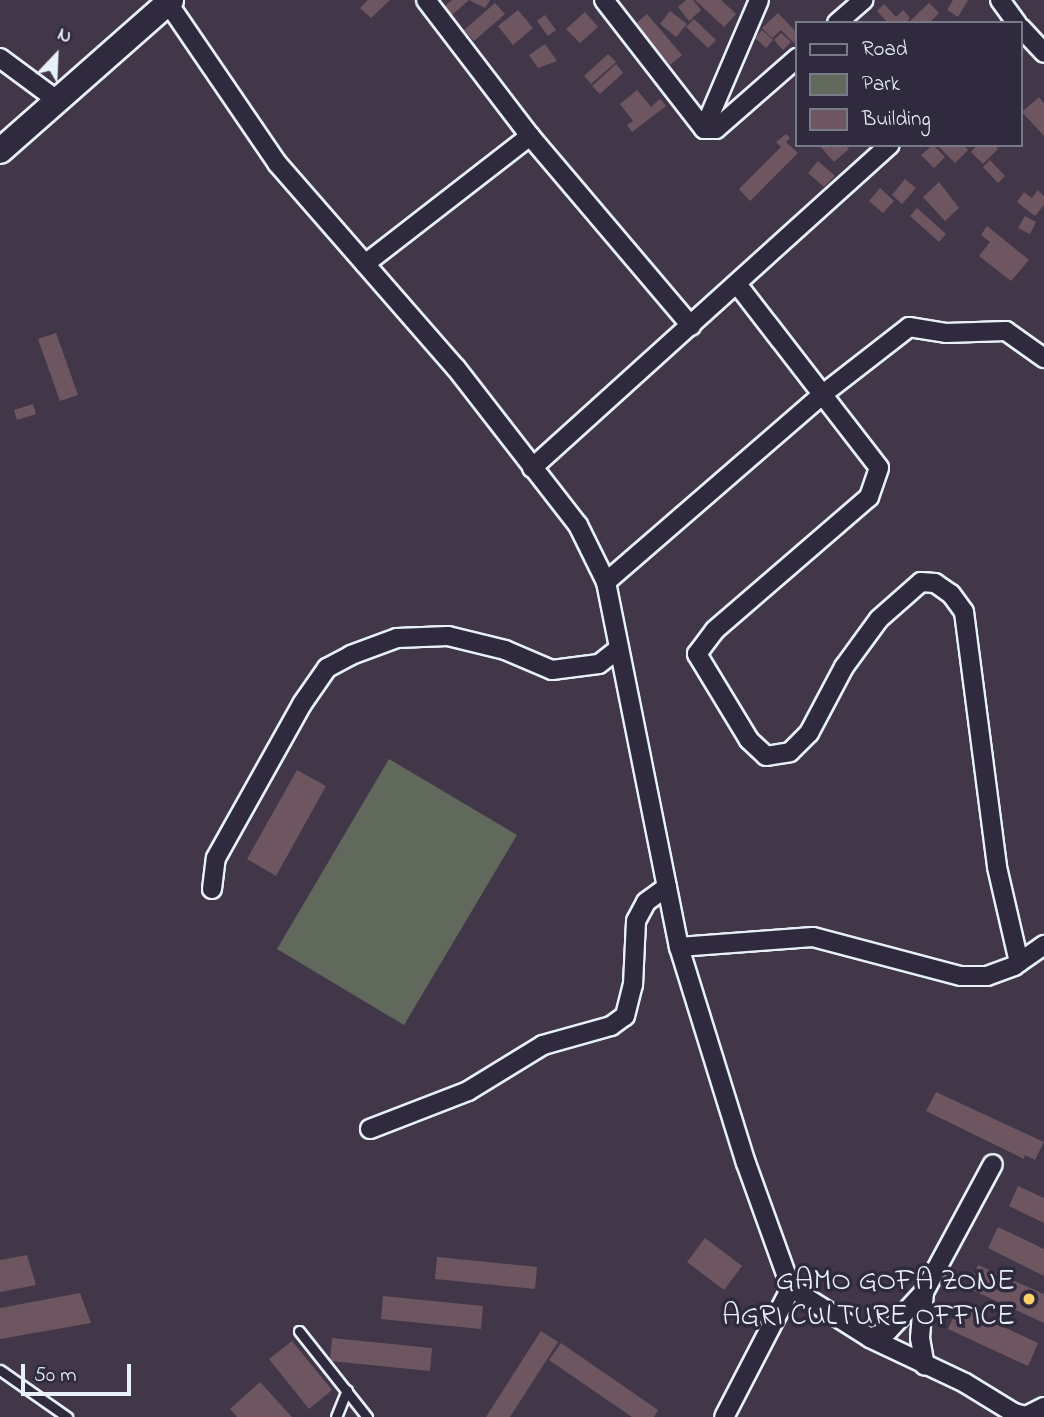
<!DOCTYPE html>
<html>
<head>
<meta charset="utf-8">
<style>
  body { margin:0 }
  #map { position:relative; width:1044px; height:1417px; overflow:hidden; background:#423748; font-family:"Indie Flower",sans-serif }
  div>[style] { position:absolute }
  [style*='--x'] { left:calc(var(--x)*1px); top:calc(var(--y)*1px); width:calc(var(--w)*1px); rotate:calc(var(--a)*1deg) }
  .green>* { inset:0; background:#60695c }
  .building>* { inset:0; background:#6e5661 }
  .roads { filter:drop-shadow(2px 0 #e8f1f8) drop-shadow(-2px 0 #e8f1f8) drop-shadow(0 2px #e8f1f8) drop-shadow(0 -2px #e8f1f8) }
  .lane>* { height:9px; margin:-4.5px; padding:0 4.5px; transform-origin:4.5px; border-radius:4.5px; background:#2f2a3d }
  .street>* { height:18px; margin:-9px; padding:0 9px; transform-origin:9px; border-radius:9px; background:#2f2a3d }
  .secondary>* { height:24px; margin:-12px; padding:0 12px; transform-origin:12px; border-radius:12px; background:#2f2a3d }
  .dots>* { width:19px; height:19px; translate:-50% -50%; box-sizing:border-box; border:4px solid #2f2a3d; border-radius:50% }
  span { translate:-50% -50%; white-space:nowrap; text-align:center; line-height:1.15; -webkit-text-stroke:7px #2f2a3d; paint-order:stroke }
  .poi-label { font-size:30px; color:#e8f1f8 }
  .right { translate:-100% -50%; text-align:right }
  .legend { position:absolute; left:795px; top:21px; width:228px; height:126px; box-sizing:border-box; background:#2f2a3d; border:2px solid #797a88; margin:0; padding:9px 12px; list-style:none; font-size:21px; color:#e8f1f8 }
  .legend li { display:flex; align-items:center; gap:14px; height:35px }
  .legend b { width:35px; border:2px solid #797a88 }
  .north { position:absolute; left:21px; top:21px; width:70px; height:70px; -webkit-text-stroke:5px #2f2a3d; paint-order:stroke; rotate:23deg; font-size:19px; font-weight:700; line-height:28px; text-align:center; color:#e8f1f8 }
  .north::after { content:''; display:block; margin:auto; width:24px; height:32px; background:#e8f1f8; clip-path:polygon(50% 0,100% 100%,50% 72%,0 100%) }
  .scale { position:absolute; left:21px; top:1364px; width:110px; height:32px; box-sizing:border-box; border:4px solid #e8f1f8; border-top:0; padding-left:9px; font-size:21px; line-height:24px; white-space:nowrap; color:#e8f1f8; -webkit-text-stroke:5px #2f2a3d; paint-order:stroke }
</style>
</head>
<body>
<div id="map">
  <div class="green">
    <div style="clip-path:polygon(389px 759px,517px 835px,404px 1025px,277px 949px)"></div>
  </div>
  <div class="building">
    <div style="clip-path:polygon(368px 0,390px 0,371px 18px,360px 8px)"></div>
    <div style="clip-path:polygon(452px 0,490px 0,485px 8px,469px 0,452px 15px,445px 6px)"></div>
    <div style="clip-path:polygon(686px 0,693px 0,701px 10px,689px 21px,678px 7px)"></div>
    <div style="clip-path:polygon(695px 0,721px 0,736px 14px,724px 27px)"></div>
    <div style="clip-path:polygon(953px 0,968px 0,958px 17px,947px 10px)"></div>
    <div style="clip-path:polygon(495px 3px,505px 14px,474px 41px,464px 30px)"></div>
    <div style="clip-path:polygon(929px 3px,939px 13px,929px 23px,908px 23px)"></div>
    <div style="clip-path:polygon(884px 4px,896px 17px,903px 10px,910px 18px,905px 23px,888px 23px,877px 11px)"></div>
    <div style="clip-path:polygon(518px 10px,533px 28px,513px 45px,498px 26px)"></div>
    <div style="clip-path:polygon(670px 11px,687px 24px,676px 37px,660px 24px)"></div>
    <div style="clip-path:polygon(585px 12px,598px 27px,580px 43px,566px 29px)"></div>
    <div style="clip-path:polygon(778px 13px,797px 33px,794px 43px,781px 30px,772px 38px,762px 28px)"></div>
    <div style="clip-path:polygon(647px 14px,682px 55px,670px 65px,635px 24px)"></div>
    <div style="clip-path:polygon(545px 15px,556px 30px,548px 36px,537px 21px)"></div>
    <div style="clip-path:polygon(694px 19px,716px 40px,708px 48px,686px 27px)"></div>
    <div style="clip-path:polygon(762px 30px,773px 40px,766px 48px,755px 38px)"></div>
    <div style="clip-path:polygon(781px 33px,791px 42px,783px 50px,774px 40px)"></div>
    <div style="clip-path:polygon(545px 44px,557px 61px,538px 68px,529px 55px)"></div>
    <div style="clip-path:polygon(608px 54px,616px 62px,591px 84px,584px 76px)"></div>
    <div style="clip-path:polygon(616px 64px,623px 73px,600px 94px,592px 86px)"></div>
    <div style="clip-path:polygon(637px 90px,651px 107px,660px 99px,666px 106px,632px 132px,627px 125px,633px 121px,620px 104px)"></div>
    <div style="clip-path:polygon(1039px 97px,1044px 103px,1044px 136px,1022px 112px)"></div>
    <div style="clip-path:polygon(786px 134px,790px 138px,786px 142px,798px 153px,750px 201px,739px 189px,781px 147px,776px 142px)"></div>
    <div style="clip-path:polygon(819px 145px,845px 145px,849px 149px,834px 162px)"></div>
    <div style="clip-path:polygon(933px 145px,945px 157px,934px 168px,921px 155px)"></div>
    <div style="clip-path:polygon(937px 145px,964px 145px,968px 150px,955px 163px)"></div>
    <div style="clip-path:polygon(977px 145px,995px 145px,998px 149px,983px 164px,971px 152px)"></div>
    <div style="clip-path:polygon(990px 160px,1005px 176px,998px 183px,983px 167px)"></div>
    <div style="clip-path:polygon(818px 161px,835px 176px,824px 187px,808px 173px)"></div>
    <div style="clip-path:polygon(905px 179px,916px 188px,902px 204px,892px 195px)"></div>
    <div style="clip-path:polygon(939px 182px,959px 208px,945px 221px,923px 197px)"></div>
    <div style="clip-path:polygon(880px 188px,894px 201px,883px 213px,869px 201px)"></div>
    <div style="clip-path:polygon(1038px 190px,1044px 196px,1044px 205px,1035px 216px,1017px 202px,1024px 192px,1032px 198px)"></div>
    <div style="clip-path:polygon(917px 208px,946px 234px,939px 242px,910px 216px)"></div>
    <div style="clip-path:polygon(1025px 216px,1036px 222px,1030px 234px,1018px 228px)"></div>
    <div style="clip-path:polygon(987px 226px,1029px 260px,1011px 281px,979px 256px,990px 242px,981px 235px)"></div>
    <div style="clip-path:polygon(56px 333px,78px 395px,60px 401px,38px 339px)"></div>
    <div style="clip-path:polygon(33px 404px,36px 414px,17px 420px,14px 410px)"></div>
    <div style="clip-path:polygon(297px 770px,326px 786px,276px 876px,247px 859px)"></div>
    <div style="clip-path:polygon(936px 1092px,1044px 1142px,1035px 1160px,1025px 1155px,1024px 1159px,926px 1111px)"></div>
    <div style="clip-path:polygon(1018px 1186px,1044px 1198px,1044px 1223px,1009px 1206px)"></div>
    <div style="clip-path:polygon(998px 1227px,1044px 1249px,1044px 1276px,988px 1248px)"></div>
    <div style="clip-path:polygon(705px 1238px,742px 1266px,724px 1290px,687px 1262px)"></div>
    <div style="clip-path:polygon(27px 1255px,36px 1285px,0 1292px,0 1260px)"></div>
    <div style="clip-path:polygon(437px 1257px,537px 1267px,535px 1289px,435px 1279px)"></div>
    <div style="clip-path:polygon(978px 1265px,1044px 1294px,1044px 1323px,968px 1288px)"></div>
    <div style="clip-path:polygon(80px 1293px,91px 1323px,0 1339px,0 1308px)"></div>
    <div style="clip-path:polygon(383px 1296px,483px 1306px,481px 1329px,381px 1319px)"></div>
    <div style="clip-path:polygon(959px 1306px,1038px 1343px,1028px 1366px,948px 1329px)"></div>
    <div style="clip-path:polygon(811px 1308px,822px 1314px,815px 1325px,804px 1319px)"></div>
    <div style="clip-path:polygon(541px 1331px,558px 1342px,510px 1417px,486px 1417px)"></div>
    <div style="clip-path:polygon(332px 1338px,432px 1348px,430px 1371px,330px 1361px)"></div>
    <div style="clip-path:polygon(292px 1341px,332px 1390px,309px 1409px,269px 1359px)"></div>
    <div style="clip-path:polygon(561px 1343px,658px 1410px,654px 1417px,632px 1417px,549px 1360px)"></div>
    <div style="clip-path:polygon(260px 1382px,292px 1417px,237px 1417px,230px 1409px)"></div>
  </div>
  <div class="roads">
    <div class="lane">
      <div style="--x:299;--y:1331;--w:110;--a:51.7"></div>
      <div style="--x:0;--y:1370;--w:82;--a:35"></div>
      <div style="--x:336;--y:1417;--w:29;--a:-68"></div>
    </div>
    <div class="street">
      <div style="--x:426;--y:0;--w:171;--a:52.6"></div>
      <div style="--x:530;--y:136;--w:249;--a:49.7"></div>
      <div style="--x:604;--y:0;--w:163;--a:52.2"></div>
      <div style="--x:704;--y:129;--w:12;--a:0"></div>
      <div style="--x:716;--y:129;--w:108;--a:-41.2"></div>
      <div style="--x:1000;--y:0;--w:29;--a:54"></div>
      <div style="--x:168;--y:3;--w:194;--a:55.7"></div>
      <div style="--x:277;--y:163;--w:272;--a:48.9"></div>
      <div style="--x:456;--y:368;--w:199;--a:52.2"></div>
      <div style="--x:578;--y:525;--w:64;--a:63.8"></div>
      <div style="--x:606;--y:582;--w:372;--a:78.7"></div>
      <div style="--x:679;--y:947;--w:226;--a:72.8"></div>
      <div style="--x:746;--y:1163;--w:133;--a:70.2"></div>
      <div style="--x:791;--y:1288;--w:145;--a:117.4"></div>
      <div style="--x:837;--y:23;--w:35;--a:-41"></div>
      <div style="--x:1021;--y:28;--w:34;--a:47"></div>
      <div style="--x:0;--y:58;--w:71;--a:36.4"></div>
      <div style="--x:704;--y:129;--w:140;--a:-66.9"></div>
      <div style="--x:365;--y:264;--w:209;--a:-37.8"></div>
      <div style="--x:737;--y:284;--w:232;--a:52.3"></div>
      <div style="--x:879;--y:468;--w:31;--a:109"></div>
      <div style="--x:869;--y:497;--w:203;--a:139.2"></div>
      <div style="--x:715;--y:630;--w:30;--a:127"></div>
      <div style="--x:697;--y:654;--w:100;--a:58.8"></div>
      <div style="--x:749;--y:740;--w:23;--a:43"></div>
      <div style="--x:766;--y:756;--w:24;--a:-9"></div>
      <div style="--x:790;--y:752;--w:27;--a:-45"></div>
      <div style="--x:809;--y:733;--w:75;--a:-62.1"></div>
      <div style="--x:844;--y:667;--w:59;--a:-53.9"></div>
      <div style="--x:879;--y:619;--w:56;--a:-41.4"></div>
      <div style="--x:921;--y:582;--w:14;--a:4"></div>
      <div style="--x:935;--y:583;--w:19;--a:35"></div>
      <div style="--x:951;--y:594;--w:22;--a:54"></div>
      <div style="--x:964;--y:612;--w:257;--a:82.6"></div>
      <div style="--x:997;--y:867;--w:98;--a:77"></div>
      <div style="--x:532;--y:468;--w:482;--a:-42.1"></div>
      <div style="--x:606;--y:582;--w:287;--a:-40.9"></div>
      <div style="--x:823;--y:394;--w:109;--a:-37.9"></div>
      <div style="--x:909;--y:327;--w:37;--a:9"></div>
      <div style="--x:946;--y:333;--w:60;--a:-1.9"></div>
      <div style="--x:1006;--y:331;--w:47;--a:35.4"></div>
      <div style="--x:212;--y:889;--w:31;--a:-83"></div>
      <div style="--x:216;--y:858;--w:176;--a:-60.8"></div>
      <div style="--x:302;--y:704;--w:44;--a:-55.2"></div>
      <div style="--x:327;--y:668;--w:27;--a:-28"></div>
      <div style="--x:351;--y:655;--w:49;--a:-20.3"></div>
      <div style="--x:397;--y:638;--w:51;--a:-2.2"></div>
      <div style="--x:448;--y:636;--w:59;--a:13.8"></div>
      <div style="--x:505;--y:650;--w:51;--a:23.1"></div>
      <div style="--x:552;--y:670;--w:47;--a:-7.3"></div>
      <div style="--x:599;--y:664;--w:23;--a:-38"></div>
      <div style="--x:679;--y:947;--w:134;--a:-4.3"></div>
      <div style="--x:813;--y:937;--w:153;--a:14.8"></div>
      <div style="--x:961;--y:976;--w:26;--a:0"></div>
      <div style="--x:987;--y:976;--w:29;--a:-20"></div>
      <div style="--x:1014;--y:966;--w:37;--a:-35"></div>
      <div style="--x:370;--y:1129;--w:105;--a:-21.2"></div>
      <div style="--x:468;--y:1091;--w:88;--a:-31.5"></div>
      <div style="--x:543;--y:1045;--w:71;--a:-15.6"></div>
      <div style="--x:611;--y:1026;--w:17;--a:-36"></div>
      <div style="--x:625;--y:1016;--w:32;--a:-76"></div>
      <div style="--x:633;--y:985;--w:64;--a:-87.3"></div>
      <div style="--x:636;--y:921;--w:21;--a:-62"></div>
      <div style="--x:646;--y:902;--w:26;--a:-36"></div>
      <div style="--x:791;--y:1288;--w:93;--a:32.3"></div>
      <div style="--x:870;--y:1338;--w:105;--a:25.3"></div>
      <div style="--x:965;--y:1383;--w:57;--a:31.5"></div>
      <div style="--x:1014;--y:1413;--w:12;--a:14"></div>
      <div style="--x:1026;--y:1416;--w:20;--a:-27"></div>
      <div style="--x:924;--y:1292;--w:46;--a:95"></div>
      <div style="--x:920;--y:1338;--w:28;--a:80"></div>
      <div style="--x:870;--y:1338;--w:19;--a:-21"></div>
      <div style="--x:888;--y:1331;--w:53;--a:-47.3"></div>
      <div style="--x:924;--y:1292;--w:145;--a:-61.7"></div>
    </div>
    <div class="secondary">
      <div style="--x:0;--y:151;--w:228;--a:-41.4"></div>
    </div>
  </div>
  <div class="dots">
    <div style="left:1029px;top:1299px;background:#ffd166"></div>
  </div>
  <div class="poi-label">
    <span class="right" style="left:1015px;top:1299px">GAMO GOFA ZONE<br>AGRI CULTURE OFFICE</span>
  </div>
  <ul class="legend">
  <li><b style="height:9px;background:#2f2a3d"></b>Road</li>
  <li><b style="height:19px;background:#60695c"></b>Park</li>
  <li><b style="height:19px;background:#6e5661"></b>Building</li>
  </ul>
  <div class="north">N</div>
  <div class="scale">50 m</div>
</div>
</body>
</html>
